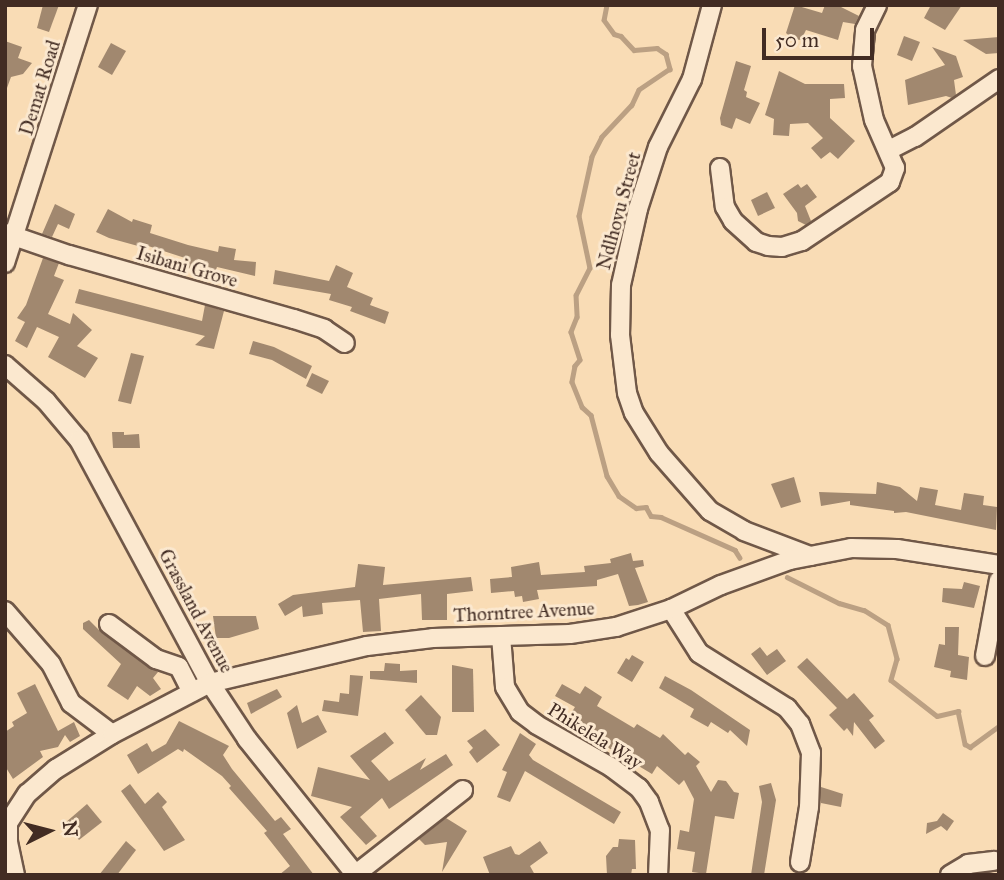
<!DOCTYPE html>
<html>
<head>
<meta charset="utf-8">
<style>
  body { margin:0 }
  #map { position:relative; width:1004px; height:880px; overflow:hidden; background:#f9dcb5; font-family:"IM FELL Great Primer",serif }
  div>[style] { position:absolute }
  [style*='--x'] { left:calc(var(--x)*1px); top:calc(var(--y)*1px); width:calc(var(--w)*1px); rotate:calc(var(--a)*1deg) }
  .stream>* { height:4.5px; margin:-2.25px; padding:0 2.25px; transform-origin:2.25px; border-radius:2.25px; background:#bba083 }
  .building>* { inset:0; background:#a1886f }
  .roads { filter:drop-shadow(2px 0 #705848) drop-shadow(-2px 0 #705848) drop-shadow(0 2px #705848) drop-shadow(0 -2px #705848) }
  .minor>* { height:18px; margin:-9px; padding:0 9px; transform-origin:9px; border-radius:9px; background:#fbe8cf }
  span { translate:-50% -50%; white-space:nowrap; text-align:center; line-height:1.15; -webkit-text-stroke:6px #fbe8cf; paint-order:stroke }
  .street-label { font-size:19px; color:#422c23 }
  .frame { position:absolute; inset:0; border:7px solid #422c23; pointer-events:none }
  .north { position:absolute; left:14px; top:796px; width:70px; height:70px; -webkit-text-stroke:5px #fbe8cf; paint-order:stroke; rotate:84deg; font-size:19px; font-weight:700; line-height:28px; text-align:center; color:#422c23 }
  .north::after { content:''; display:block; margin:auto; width:24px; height:32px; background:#422c23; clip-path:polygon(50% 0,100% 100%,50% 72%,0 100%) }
  .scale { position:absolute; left:762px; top:28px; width:112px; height:32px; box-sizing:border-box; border:4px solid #422c23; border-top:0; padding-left:9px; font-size:21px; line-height:24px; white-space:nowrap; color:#422c23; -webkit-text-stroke:5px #fbe8cf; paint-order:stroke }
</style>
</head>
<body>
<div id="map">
  <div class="stream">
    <div style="--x:607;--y:5;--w:15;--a:101"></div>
    <div style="--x:604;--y:20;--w:17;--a:54"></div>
    <div style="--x:614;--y:34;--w:7;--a:16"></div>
    <div style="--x:621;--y:36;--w:19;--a:47"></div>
    <div style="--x:634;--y:50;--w:23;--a:-5"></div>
    <div style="--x:657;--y:48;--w:11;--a:34"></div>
    <div style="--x:666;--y:54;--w:16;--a:75"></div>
    <div style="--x:670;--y:69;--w:37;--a:146"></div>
    <div style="--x:639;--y:90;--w:17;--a:115"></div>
    <div style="--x:632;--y:105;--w:44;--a:133.2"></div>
    <div style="--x:602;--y:137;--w:22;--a:117"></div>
    <div style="--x:592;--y:157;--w:60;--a:102.4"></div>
    <div style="--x:579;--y:216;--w:53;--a:78.1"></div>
    <div style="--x:590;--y:268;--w:30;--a:117"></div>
    <div style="--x:576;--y:295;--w:22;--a:87"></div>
    <div style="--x:577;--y:317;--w:16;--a:112"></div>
    <div style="--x:571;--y:332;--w:29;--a:72"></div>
    <div style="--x:580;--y:360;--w:8;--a:130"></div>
    <div style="--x:575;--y:366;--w:16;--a:101"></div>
    <div style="--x:572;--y:382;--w:27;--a:68"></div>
    <div style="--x:582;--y:407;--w:12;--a:42"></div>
    <div style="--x:591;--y:415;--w:63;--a:75.3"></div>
    <div style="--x:607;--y:476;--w:23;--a:59"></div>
    <div style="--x:619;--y:496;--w:21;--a:35"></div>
    <div style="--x:636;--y:508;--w:10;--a:-6"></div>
    <div style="--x:646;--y:507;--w:10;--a:61"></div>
    <div style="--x:651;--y:516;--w:10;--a:6"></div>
    <div style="--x:661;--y:517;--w:81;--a:24"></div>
    <div style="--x:735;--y:550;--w:9;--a:58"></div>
    <div style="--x:787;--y:577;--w:58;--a:26.6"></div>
    <div style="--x:839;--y:603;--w:26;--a:16"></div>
    <div style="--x:864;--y:610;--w:28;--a:32"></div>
    <div style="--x:888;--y:625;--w:35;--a:75"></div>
    <div style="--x:897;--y:659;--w:22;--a:106"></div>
    <div style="--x:891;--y:680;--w:58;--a:38"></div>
    <div style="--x:937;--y:716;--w:22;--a:-13"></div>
    <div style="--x:958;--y:711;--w:34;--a:78"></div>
    <div style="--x:965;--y:744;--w:6;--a:31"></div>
    <div style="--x:970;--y:747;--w:36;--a:-36"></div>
  </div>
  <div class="building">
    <div style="clip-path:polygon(43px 5px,59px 5px,49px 32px,37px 28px)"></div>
    <div style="clip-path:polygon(795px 5px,822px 13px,825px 5px,837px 5px,859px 16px,855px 24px,843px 22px,838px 40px,806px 30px,801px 40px,793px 39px,786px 33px)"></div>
    <div style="clip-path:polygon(931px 5px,962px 5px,945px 30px,924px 18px)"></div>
    <div style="clip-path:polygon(904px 36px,920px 42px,912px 61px,897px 55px)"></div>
    <div style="clip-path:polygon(999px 37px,999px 53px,986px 54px,963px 40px)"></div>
    <div style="clip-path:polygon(5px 41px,22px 47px,18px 58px,32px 63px,23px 74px,11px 77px,7px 88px)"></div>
    <div style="clip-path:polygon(111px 43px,126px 51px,112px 75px,98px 67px)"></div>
    <div style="clip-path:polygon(932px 47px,956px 56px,963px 77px,954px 80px,956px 95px,952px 98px,946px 96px,908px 105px,905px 80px,945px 65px)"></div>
    <div style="clip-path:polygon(736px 61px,751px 66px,744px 90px,747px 92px,746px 97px,760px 103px,750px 124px,736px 118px,732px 129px,721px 125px,720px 118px)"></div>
    <div style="clip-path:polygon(779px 71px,805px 84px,844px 84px,845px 98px,830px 99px,830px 118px,855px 141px,838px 159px,830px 152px,821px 159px,811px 148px,823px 138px,808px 123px,790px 124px,789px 136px,773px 135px,774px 119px,765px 115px)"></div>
    <div style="clip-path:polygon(798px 184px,801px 188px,807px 184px,817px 197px,805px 206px,811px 221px,806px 225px,798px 221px,797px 213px,783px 194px)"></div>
    <div style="clip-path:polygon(767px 192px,775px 208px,758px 216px,751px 200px)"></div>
    <div style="clip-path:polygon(55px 204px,75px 214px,69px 229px,58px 224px,52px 237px,42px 234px)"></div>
    <div style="clip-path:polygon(108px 209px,132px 222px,133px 219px,152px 225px,150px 233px,188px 245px,218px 252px,219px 246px,236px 249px,234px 260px,256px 262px,255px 276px,217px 267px,214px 275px,183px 268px,185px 258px,139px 243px,138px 246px,109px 238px,96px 232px)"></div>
    <div style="clip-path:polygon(43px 258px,59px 263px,54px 276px,64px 280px,48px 314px,70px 324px,73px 313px,92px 330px,77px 346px,98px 358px,85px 378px,48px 357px,59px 337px,37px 327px,27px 348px,15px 341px,25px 322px,17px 318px,26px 305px)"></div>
    <div style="clip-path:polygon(336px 265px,353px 273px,347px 287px,373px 298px,370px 305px,389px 312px,385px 324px,350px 311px,352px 307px,329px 300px,331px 294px,273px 284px,275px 270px,329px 281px)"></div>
    <div style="clip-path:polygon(79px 289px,202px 321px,205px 305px,224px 311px,214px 349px,195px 345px,205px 336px,75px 303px)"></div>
    <div style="clip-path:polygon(253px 341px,274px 347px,312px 366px,306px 379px,272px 360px,249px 354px)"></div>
    <div style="clip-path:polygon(131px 353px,144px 356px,131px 404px,118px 401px)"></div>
    <div style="clip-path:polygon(312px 373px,329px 381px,322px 394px,306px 386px)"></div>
    <div style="clip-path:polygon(112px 432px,124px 432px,124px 435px,139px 434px,140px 448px,113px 448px)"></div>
    <div style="clip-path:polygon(794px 477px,801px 502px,781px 508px,771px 484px)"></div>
    <div style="clip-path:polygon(877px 482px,900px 487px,917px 501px,920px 487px,938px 490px,935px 505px,961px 510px,964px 493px,984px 496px,983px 505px,997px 507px,996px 530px,906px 512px,894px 513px,894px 511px,850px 505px,850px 501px,821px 506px,819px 492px,876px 494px)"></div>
    <div style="clip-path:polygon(631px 553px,633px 561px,643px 560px,644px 566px,635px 568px,648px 602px,638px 605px,629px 606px,618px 574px,597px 580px,597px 586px,537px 590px,539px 599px,523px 602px,522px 596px,515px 597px,514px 591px,491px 593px,490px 579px,512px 577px,511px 567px,539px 562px,541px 575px,585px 572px,584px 566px,611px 563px,610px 559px)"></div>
    <div style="clip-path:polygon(358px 564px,385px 567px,383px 585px,471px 577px,473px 591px,447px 594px,447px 620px,422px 620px,421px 594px,379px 599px,381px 631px,363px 632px,360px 600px,322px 603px,323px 614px,303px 617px,302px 606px,285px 616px,278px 604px,293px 595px,355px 587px)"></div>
    <div style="clip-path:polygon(964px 582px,980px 586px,974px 608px,942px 602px,943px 588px,962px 589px)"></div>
    <div style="clip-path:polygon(213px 616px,256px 616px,259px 629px,229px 638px,216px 638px)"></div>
    <div style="clip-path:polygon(89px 620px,102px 633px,158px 672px,153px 678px,161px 689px,150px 696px,137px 686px,128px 700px,107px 686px,121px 664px,83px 629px,83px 623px)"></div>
    <div style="clip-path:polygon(945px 627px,959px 627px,958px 655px,969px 657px,967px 680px,950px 677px,951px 671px,934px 667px,939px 644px,945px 645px)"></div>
    <div style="clip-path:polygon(760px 647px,767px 656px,777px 649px,786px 661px,767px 675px,751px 654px)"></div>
    <div style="clip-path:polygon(632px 655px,644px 662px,632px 682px,617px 673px,626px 658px,629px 660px)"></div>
    <div style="clip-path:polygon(807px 658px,847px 699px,854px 693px,874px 716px,869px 720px,885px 741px,875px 749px,854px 722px,853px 736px,847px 728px,844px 731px,829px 715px,837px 708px,797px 667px)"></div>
    <div style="clip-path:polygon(385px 663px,400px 664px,400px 671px,417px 670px,417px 683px,370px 679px,370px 671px,384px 671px)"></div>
    <div style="clip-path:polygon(452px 665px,473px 669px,474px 712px,452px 712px)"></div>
    <div style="clip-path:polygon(350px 675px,363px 676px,358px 716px,322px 711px,324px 700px,339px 702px,340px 693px,349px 694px)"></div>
    <div style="clip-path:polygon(665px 676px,691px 690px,750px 730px,747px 746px,730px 730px,728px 733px,711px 722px,708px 727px,690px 717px,694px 709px,659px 688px)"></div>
    <div style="clip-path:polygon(35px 684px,58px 731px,74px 722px,80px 736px,70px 742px,65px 735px,58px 747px,40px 751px,43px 757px,13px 779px,5px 766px,5px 732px,14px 726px,12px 722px,27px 713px,17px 693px)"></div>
    <div style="clip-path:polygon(562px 684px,580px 694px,585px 686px,602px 697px,597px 706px,634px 728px,637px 724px,660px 738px,663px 734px,685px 755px,688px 752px,700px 762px,696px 766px,711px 792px,718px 780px,726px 781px,734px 792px,739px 793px,734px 819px,715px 816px,706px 874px,692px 872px,695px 852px,677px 849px,680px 830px,689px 832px,694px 799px,684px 780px,679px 785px,657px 766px,652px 774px,607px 747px,606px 749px,563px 726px,575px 707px,555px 696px)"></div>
    <div style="clip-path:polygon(277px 689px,282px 697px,251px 714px,247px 703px)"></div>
    <div style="clip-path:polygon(421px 695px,441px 717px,437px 735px,426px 735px,405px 710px)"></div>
    <div style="clip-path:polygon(297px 705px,302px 723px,318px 715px,327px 732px,297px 749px,287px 713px)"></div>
    <div style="clip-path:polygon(179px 721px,229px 746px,223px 755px,232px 769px,275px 821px,281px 817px,291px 829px,283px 834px,314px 875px,279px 875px,290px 866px,264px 833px,267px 831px,229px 788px,231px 786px,222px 776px,184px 749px,183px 752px,178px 749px,138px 774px,127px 755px,147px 743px,152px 752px,166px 744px)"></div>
    <div style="clip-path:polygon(485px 729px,500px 745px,477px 763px,469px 752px,473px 748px,467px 741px)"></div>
    <div style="clip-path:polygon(385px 732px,394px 743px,371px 761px,389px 781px,426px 758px,420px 770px,446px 754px,453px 765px,389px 809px,382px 798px,360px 817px,377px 836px,366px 845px,340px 817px,352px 807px,311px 796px,318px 767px,370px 780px,350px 756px)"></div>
    <div style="clip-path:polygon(520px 733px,536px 744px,529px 755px,533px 760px,621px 812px,614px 824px,525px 771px,510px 802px,497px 797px,507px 772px,502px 770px)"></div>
    <div style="clip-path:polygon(771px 783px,776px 800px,764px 875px,751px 875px,762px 802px,759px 786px)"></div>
    <div style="clip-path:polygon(130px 784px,145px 804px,158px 792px,167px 802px,162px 807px,185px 840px,164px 851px,121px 791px)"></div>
    <div style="clip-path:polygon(821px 787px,843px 794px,841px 807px,821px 803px)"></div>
    <div style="clip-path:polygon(87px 804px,102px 822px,79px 840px,65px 823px)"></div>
    <div style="clip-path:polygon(943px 813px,954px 821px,947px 831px,941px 826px,926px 834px,927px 823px,937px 821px)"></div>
    <div style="clip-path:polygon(446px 818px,467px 831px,442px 872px,447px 842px,425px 845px,419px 839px)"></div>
    <div style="clip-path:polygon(619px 839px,635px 840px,636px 869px,632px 869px,631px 875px,607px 875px,606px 856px,613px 847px,618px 847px)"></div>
    <div style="clip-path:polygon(126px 841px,136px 850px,117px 875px,99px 875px)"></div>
    <div style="clip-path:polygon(540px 841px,548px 853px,530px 866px,535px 875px,490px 875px,483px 857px,511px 846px,515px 854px,519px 855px)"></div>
  </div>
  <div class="roads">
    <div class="minor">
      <div style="--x:712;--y:5;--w:77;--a:105.1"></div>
      <div style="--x:692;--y:79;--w:76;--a:116.6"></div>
      <div style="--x:658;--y:147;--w:65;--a:107.9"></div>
      <div style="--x:638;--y:209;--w:78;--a:102.6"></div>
      <div style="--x:621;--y:285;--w:50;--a:91.1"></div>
      <div style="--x:620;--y:335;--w:58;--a:83.1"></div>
      <div style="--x:627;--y:393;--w:21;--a:71"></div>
      <div style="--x:634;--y:413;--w:47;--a:58"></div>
      <div style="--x:659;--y:453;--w:77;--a:48.7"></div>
      <div style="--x:710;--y:511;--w:39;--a:30"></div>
      <div style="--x:744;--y:531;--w:71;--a:20.7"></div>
      <div style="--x:889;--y:150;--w:29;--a:-27"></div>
      <div style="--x:915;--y:137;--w:102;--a:-34.6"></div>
      <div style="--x:720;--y:168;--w:39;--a:83"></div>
      <div style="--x:725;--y:207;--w:16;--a:60"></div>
      <div style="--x:733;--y:221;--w:31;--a:42"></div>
      <div style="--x:756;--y:242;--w:13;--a:18"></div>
      <div style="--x:768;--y:246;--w:14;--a:4"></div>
      <div style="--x:782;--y:247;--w:21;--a:-17"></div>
      <div style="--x:802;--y:241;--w:106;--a:-33.8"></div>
      <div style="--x:890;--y:182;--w:15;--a:-70"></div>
      <div style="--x:895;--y:168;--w:52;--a:-113.6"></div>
      <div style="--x:874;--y:120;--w:55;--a:-102.5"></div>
      <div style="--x:862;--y:66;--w:36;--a:-85"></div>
      <div style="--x:865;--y:30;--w:28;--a:-64"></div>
      <div style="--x:5;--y:233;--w:68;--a:19"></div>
      <div style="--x:69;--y:255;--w:234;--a:15.9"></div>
      <div style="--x:294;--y:319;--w:32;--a:18"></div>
      <div style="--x:324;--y:329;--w:25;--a:34"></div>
      <div style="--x:5;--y:263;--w:271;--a:-72.2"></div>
      <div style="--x:5;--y:365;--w:55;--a:41.3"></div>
      <div style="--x:46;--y:401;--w:51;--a:49.8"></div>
      <div style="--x:79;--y:440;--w:276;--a:61.7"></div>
      <div style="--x:210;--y:683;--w:67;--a:56.5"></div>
      <div style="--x:247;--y:739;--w:174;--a:51.3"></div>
      <div style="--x:671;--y:609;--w:52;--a:57.5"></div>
      <div style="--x:699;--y:653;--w:104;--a:32"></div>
      <div style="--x:787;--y:708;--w:21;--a:51"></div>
      <div style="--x:800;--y:724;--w:31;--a:69"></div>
      <div style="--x:811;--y:753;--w:54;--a:92.1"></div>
      <div style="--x:809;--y:807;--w:56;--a:99.3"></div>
      <div style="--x:5;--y:611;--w:70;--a:49"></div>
      <div style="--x:51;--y:664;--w:44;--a:62.9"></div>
      <div style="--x:71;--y:703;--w:51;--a:37.1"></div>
      <div style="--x:109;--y:624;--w:59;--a:36.7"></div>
      <div style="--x:156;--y:659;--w:24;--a:19"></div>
      <div style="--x:179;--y:667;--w:28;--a:63"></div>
      <div style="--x:501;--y:636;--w:51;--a:85.5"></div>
      <div style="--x:505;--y:687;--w:29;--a:59"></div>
      <div style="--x:520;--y:712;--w:21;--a:37"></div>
      <div style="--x:537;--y:725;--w:85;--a:29.6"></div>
      <div style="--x:611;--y:767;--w:35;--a:37"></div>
      <div style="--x:639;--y:788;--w:17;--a:54"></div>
      <div style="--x:649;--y:802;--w:30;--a:69"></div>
      <div style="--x:660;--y:830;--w:45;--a:92.5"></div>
      <div style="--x:985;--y:656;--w:77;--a:-79.6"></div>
      <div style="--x:356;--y:874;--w:136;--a:-38.1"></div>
      <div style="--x:15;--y:875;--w:35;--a:-102"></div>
      <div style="--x:8;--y:841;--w:18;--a:-90"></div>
      <div style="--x:8;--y:823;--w:35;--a:-57"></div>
      <div style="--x:27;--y:794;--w:38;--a:-41"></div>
      <div style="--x:56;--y:769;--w:66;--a:-32"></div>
      <div style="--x:112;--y:734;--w:110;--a:-27.5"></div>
      <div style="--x:210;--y:683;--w:161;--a:-13.3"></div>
      <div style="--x:367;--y:646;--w:66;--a:-6.9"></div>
      <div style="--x:433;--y:638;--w:137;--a:-1.7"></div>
      <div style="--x:570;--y:634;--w:47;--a:-8.7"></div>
      <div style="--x:616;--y:627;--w:58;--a:-18.1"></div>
      <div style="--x:671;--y:609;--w:55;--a:-25.6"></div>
      <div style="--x:721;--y:585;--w:73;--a:-19.9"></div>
      <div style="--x:790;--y:560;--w:62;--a:-11.1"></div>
      <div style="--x:851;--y:548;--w:46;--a:1.2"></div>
      <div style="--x:897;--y:549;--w:103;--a:8.9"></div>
      <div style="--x:950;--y:875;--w:21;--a:-31"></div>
      <div style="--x:968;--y:864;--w:26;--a:-7"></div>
    </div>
  </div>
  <div class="street-label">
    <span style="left:40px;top:88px;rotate:-73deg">Demat Road</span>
    <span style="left:619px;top:211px;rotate:-75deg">Ndlhovu Street</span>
    <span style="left:187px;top:267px;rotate:16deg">Isibani Grove</span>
    <span style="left:196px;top:611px;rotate:62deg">Grassland Avenue</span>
    <span style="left:524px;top:612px;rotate:-3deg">Thorntree Avenue</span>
    <span style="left:595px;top:736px;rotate:32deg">Phikelela Way</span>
  </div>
  <div class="frame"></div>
  <div class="north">N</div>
  <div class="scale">50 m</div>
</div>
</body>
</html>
